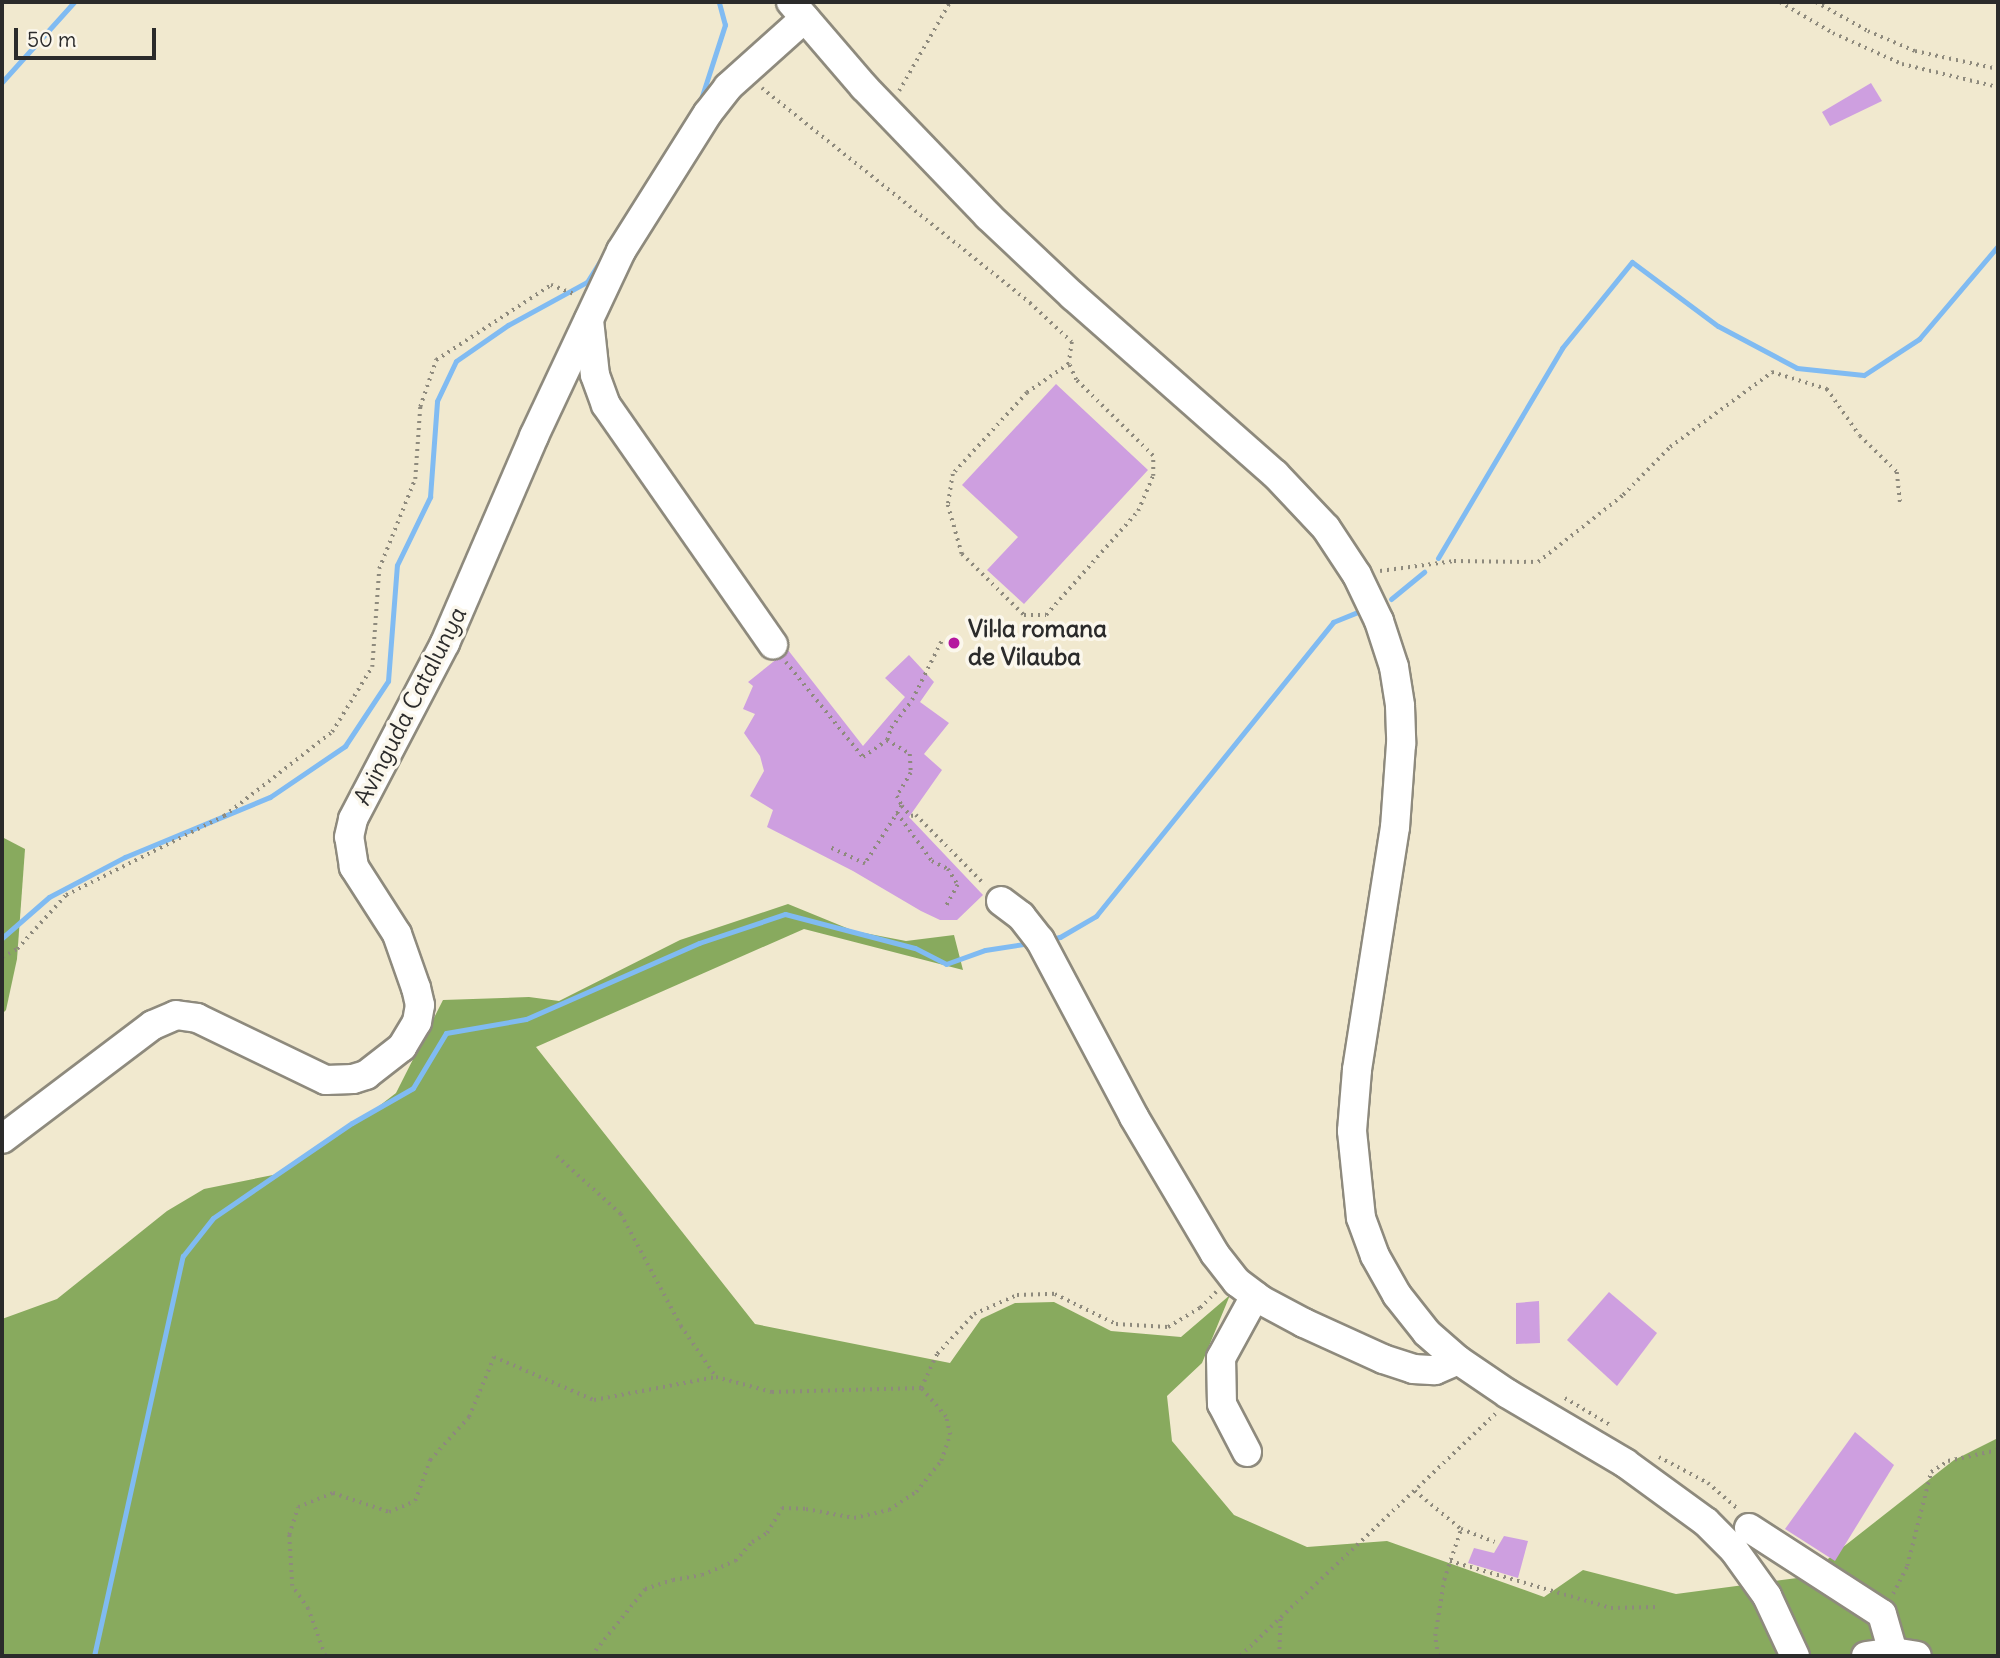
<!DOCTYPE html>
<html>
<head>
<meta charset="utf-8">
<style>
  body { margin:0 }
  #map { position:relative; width:2000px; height:1658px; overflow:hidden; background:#f1e9cf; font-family:Delius,sans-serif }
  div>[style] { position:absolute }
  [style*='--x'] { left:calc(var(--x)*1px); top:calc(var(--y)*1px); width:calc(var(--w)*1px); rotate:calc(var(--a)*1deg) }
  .forest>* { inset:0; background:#88aa5e }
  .stream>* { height:5px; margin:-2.5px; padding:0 2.5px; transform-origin:2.5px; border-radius:2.5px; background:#80bbf2 }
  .building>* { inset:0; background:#ce9fe0 }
  .path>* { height:3.5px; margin-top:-1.75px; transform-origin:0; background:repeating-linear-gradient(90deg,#8e8a7d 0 2px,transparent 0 7px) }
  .roads { filter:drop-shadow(2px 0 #8e8a7d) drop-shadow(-2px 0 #8e8a7d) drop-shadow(0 2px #8e8a7d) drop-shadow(0 -2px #8e8a7d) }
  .minor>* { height:28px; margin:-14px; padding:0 14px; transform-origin:14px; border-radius:14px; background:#fff }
  .dots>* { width:19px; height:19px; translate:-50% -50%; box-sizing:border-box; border:4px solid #fbf7ec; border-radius:50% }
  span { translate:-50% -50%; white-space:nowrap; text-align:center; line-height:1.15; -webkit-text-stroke:7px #fbf7ec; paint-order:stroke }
  .poi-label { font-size:24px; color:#2b2b2b; font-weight:700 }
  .left { translate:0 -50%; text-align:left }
  .street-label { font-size:24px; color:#2b2b2b }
  .frame { position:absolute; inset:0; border:4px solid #2b2b2b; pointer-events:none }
  .scale { position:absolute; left:14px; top:28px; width:142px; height:32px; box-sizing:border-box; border:4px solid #2b2b2b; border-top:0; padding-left:9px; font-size:21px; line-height:24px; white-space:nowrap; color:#2b2b2b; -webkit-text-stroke:5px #fbf7ec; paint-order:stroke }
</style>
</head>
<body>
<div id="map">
  <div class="forest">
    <div style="clip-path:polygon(2px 837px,25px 849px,17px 959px,6px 1010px,2px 1014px)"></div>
    <div style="clip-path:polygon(788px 904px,854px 931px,906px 941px,954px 935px,963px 970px,804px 929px,536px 1047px,755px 1324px,950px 1363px,981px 1319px,1015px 1303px,1054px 1302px,1111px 1331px,1181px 1337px,1230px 1295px,1202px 1363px,1167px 1396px,1172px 1441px,1234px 1515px,1307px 1547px,1387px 1541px,1544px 1597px,1583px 1570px,1676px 1594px,1805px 1577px,1954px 1460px,1998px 1438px,1998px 1656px,2px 1656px,2px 1319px,57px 1299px,167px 1211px,204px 1189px,278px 1174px,361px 1120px,396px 1093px,443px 1000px,529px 997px,559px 1001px,680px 940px)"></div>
  </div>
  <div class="stream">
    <div style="--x:2;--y:82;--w:108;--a:-48"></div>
    <div style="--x:686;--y:122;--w:31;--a:-58"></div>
    <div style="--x:702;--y:96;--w:75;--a:-72.1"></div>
    <div style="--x:725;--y:25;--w:24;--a:-105"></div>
    <div style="--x:1438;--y:558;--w:244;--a:-59.4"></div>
    <div style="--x:1562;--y:348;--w:111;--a:-50.9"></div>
    <div style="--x:1632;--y:262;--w:107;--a:36.7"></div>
    <div style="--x:1718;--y:326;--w:89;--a:28"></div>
    <div style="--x:1797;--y:368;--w:67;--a:6"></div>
    <div style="--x:1864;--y:375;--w:66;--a:-33.2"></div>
    <div style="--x:1919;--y:339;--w:122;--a:-49.7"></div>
    <div style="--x:1391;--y:599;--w:43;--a:-39.3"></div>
    <div style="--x:2;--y:938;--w:62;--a:-41.1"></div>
    <div style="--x:49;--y:897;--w:86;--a:-27.8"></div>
    <div style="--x:125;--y:857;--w:157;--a:-22.5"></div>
    <div style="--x:270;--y:797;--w:91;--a:-34.2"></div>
    <div style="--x:345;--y:746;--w:78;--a:-56.5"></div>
    <div style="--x:388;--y:681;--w:116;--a:-85.6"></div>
    <div style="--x:397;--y:565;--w:76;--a:-64.1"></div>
    <div style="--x:430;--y:497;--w:96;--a:-85.8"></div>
    <div style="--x:437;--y:401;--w:44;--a:-64.6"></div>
    <div style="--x:456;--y:361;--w:63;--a:-34.7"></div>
    <div style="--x:508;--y:325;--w:90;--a:-28.6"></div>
    <div style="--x:587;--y:282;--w:34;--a:-58"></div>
    <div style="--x:1051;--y:939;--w:9;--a:-13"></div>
    <div style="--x:1060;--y:937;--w:42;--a:-30.3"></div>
    <div style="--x:1096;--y:916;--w:378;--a:-51.1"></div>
    <div style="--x:1333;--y:622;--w:27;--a:-22"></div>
    <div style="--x:94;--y:1656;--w:410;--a:-77.5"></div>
    <div style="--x:183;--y:1256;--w:48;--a:-51.7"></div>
    <div style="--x:213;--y:1218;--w:168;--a:-34.4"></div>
    <div style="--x:352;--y:1123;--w:70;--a:-29.8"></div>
    <div style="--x:413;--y:1088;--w:64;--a:-59"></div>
    <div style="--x:446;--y:1033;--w:81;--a:-9.9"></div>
    <div style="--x:526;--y:1019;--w:189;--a:-23.7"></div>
    <div style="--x:699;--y:943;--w:91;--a:-18.6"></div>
    <div style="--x:785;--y:914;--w:134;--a:14.7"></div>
    <div style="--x:915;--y:948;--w:35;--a:27"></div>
    <div style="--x:946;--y:964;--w:41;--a:-19.7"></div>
    <div style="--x:985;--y:950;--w:47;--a:-8.7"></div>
  </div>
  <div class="building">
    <div style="clip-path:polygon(1871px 83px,1882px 101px,1830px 126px,1822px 112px)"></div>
    <div style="clip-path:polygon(1056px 384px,1148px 470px,1024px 604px,987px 570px,1018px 537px,962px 485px)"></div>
    <div style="clip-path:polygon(788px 650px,863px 746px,905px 697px,885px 678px,909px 655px,934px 682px,920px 702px,949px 723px,924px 754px,942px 770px,909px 817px,983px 895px,957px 920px,940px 920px,921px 911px,853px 871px,767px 827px,773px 810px,750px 796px,764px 771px,760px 756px,744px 733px,755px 714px,743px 709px,753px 686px,748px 682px)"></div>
    <div style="clip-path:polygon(1609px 1292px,1657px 1333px,1617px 1386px,1567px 1340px)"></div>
    <div style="clip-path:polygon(1539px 1301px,1540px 1343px,1516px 1344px,1516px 1303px)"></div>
    <div style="clip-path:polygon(1855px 1432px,1894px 1465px,1835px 1561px,1785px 1529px)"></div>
    <div style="clip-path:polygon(1504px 1536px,1528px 1541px,1518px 1578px,1468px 1563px,1474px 1548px,1494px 1553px)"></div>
  </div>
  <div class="path">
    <div style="--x:1780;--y:2;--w:61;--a:30.3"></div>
    <div style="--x:1833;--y:33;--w:76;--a:24.2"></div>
    <div style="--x:1902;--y:64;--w:99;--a:13.5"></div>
    <div style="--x:1816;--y:2;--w:60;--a:29.1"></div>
    <div style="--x:1868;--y:31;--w:51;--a:23.1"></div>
    <div style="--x:1915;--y:51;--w:85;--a:12.2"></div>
    <div style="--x:762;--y:88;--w:344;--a:38.7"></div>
    <div style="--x:1030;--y:303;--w:57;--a:42.9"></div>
    <div style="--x:1072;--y:342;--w:22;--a:98"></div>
    <div style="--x:1069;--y:364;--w:51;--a:145.4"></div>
    <div style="--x:1027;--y:393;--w:110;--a:132.4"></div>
    <div style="--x:953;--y:474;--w:31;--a:99"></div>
    <div style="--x:948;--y:505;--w:51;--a:74.1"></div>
    <div style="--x:962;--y:554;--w:87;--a:44.5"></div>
    <div style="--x:1024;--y:615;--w:22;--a:0"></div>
    <div style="--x:1046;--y:615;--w:139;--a:-48.5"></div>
    <div style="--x:1138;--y:511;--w:38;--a:-67"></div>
    <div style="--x:1153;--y:476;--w:20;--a:-90"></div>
    <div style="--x:1153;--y:456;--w:108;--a:-135.4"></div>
    <div style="--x:1076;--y:380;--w:17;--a:-114"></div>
    <div style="--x:899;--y:91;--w:103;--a:-60.2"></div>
    <div style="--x:1380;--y:571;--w:75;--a:-7.7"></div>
    <div style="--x:1454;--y:561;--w:84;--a:0.7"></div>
    <div style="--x:1538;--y:562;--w:108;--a:-38.2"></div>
    <div style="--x:1623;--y:495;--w:67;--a:-45.6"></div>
    <div style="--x:1670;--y:447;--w:127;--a:-36.3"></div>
    <div style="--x:1772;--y:372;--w:58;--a:17.2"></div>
    <div style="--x:1827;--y:389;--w:57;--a:54.9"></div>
    <div style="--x:1860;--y:436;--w:52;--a:44.2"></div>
    <div style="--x:1897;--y:472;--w:31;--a:84"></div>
    <div style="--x:786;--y:662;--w:122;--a:51"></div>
    <div style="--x:863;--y:757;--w:29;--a:-35"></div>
    <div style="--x:887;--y:740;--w:27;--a:31"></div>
    <div style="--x:910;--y:754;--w:19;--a:87"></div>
    <div style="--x:911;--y:773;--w:27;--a:121"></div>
    <div style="--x:897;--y:796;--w:11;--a:63"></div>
    <div style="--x:902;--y:806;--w:69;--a:122.5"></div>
    <div style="--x:865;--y:864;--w:40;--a:-155"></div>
    <div style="--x:887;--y:740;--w:13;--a:-72"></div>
    <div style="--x:891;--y:728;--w:35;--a:-53"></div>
    <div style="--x:912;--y:700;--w:67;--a:-63.4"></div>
    <div style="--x:902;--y:806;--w:13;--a:48"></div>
    <div style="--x:911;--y:816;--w:5;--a:-11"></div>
    <div style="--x:916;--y:815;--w:98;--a:45.4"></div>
    <div style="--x:897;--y:813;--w:59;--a:53.9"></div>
    <div style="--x:932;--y:861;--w:18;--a:27"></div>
    <div style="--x:948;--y:869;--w:19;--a:58"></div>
    <div style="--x:958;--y:885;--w:26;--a:119"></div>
    <div style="--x:2;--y:957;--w:17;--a:-28"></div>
    <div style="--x:17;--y:949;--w:73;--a:-47.8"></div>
    <div style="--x:66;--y:895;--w:177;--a:-26.6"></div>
    <div style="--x:224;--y:816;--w:137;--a:-37.9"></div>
    <div style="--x:332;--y:732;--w:76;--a:-58.4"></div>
    <div style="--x:372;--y:667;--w:98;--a:-85.9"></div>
    <div style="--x:379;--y:569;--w:97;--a:-68.2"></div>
    <div style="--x:415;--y:479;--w:72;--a:-86"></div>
    <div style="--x:420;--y:407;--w:50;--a:-71.2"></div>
    <div style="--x:436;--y:360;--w:137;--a:-33.1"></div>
    <div style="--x:551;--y:285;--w:26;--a:21"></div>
    <div style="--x:557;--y:1156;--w:86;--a:42.2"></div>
    <div style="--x:621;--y:1214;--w:127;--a:61.8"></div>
    <div style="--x:681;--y:1326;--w:62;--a:55.5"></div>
    <div style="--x:716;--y:1377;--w:58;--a:15"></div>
    <div style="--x:772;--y:1392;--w:149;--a:-1.5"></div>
    <div style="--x:921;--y:1388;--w:38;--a:-65"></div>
    <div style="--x:937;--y:1354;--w:54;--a:-47.2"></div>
    <div style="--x:974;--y:1314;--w:47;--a:-23.8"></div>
    <div style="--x:1017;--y:1295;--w:38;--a:-2"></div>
    <div style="--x:1055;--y:1294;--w:68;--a:26.2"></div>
    <div style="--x:1116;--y:1324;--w:52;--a:3.3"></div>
    <div style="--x:1168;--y:1327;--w:37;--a:-31"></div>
    <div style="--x:1200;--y:1308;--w:23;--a:-45"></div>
    <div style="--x:1565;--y:1398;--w:55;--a:30.8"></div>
    <div style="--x:1659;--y:1457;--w:55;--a:28"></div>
    <div style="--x:1708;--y:1483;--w:38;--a:41"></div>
    <div style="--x:1415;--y:1491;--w:60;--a:39.6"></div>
    <div style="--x:1461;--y:1529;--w:36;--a:21"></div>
    <div style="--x:1450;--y:1561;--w:168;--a:16.3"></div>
    <div style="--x:1611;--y:1608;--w:46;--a:-1.2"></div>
    <div style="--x:1893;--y:1594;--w:31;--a:-63"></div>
    <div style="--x:1907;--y:1566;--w:97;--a:-75.7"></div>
    <div style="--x:1931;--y:1472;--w:20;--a:-33"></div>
    <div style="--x:1948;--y:1461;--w:51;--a:-12.4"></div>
    <div style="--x:325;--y:1656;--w:50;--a:-109.9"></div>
    <div style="--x:308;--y:1609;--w:28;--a:-125"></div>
    <div style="--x:292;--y:1586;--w:51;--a:-93.4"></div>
    <div style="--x:289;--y:1535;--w:29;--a:-72"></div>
    <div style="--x:298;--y:1507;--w:38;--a:-22"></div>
    <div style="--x:333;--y:1493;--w:59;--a:18.7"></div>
    <div style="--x:389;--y:1512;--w:28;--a:-23"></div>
    <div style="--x:415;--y:1501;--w:44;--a:-69.9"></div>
    <div style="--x:430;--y:1460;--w:58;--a:-47.8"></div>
    <div style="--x:469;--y:1417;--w:65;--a:-67.4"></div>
    <div style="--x:494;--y:1357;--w:109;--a:23.3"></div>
    <div style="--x:594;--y:1400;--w:124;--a:-10.7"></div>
    <div style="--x:591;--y:1656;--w:86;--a:-51.1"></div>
    <div style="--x:645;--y:1589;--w:29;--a:-18"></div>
    <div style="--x:673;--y:1580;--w:29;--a:-10"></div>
    <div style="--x:702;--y:1575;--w:36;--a:-23"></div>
    <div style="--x:735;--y:1561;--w:25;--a:-48"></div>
    <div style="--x:752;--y:1542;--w:17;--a:-31"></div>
    <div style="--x:767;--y:1533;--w:29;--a:-59"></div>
    <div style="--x:782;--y:1508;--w:24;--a:2"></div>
    <div style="--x:806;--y:1509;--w:49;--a:10.6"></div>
    <div style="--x:854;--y:1518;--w:36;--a:-13"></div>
    <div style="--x:889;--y:1510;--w:32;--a:-34"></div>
    <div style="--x:916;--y:1492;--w:40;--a:-51"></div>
    <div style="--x:941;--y:1461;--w:28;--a:-71"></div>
    <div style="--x:950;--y:1435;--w:18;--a:-103"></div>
    <div style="--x:946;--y:1417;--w:38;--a:-131"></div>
    <div style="--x:1240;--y:1656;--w:354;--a:-43.5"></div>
    <div style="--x:1279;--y:1656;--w:37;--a:-88"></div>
    <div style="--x:1438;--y:1656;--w:20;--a:-99"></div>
    <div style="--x:1435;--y:1636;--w:57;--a:-80.9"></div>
    <div style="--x:1444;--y:1580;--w:54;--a:-71.6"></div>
  </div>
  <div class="roads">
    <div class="minor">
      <div style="--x:791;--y:2;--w:112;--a:49.3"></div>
      <div style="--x:864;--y:87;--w:179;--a:46.1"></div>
      <div style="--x:988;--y:216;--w:117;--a:43.3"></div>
      <div style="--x:1073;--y:296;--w:269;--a:41.4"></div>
      <div style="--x:1275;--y:474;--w:74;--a:46.6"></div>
      <div style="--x:1326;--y:528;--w:56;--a:56.6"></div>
      <div style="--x:1357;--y:575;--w:51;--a:64.4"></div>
      <div style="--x:1379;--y:621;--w:48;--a:71.9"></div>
      <div style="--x:1394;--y:667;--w:39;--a:81"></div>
      <div style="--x:1400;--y:706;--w:38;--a:88"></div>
      <div style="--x:1401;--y:744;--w:83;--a:94.1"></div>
      <div style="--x:1395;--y:827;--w:246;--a:98.9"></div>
      <div style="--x:1357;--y:1070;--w:61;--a:94.7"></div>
      <div style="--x:1352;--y:1131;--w:87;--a:84.1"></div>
      <div style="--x:1361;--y:1218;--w:40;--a:69.8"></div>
      <div style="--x:1375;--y:1256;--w:45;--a:60.6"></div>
      <div style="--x:1397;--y:1295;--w:48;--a:51.7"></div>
      <div style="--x:1427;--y:1333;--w:41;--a:41.1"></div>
      <div style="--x:1458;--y:1360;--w:60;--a:34.2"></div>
      <div style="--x:1508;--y:1394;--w:136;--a:30.5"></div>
      <div style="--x:1625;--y:1463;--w:100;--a:36.1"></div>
      <div style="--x:1706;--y:1522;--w:40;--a:45"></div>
      <div style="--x:1734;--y:1550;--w:57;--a:54.3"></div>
      <div style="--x:1767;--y:1596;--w:66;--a:65"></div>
      <div style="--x:589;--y:320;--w:55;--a:83.8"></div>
      <div style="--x:595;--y:375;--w:32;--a:70"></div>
      <div style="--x:606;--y:405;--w:292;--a:55.1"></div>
      <div style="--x:1001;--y:901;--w:25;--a:37"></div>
      <div style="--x:1021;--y:916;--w:31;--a:52"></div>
      <div style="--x:1040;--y:940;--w:200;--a:62"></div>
      <div style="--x:1134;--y:1117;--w:159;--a:59.4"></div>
      <div style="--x:1215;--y:1254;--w:36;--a:52"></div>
      <div style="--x:1237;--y:1282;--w:30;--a:37"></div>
      <div style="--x:1261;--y:1300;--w:49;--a:28.1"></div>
      <div style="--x:1304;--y:1323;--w:87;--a:24.5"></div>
      <div style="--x:1383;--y:1359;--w:32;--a:18"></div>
      <div style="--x:1413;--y:1369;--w:22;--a:3"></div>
      <div style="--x:1435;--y:1370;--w:25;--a:-23"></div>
      <div style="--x:2;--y:1139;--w:189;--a:-37.1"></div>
      <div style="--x:153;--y:1025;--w:25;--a:-23"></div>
      <div style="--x:176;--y:1015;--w:21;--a:8"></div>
      <div style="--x:197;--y:1018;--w:143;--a:25.7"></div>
      <div style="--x:326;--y:1080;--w:27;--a:-2"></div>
      <div style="--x:353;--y:1079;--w:14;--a:-17"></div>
      <div style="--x:366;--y:1075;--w:46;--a:-37.9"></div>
      <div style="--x:402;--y:1047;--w:29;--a:-59"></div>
      <div style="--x:417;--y:1022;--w:17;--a:-80"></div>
      <div style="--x:420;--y:1005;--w:17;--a:-103"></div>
      <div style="--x:416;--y:988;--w:57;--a:-109.4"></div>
      <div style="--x:397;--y:934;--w:80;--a:-122.7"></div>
      <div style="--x:354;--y:867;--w:30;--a:-99"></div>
      <div style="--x:349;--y:837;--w:18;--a:-77"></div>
      <div style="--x:353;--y:819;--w:199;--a:-62.4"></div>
      <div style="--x:445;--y:643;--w:225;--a:-66.7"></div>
      <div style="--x:534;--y:436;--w:204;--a:-64.8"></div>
      <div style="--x:621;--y:251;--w:163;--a:-57.8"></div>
      <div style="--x:708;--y:113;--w:33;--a:-52"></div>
      <div style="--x:728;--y:87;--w:103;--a:-41.9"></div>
      <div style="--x:1247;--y:1452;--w:54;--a:-117.5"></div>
      <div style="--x:1222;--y:1404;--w:46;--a:-91.2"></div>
      <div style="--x:1221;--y:1358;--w:71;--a:-61.3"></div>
      <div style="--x:1749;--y:1528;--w:158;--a:32.9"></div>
      <div style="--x:1882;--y:1614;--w:40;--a:74"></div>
      <div style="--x:1866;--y:1656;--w:27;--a:-8"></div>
      <div style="--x:1893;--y:1652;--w:24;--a:9"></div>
    </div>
  </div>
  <div class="dots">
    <div style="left:954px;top:643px;background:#b5179e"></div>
  </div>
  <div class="poi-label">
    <span class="left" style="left:968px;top:643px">Vil·la romana<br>de Vilauba</span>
  </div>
  <div class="street-label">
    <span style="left:410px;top:706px;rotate:-63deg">Avinguda Catalunya</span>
  </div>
  <div class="frame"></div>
  <div class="scale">50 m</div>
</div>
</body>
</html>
